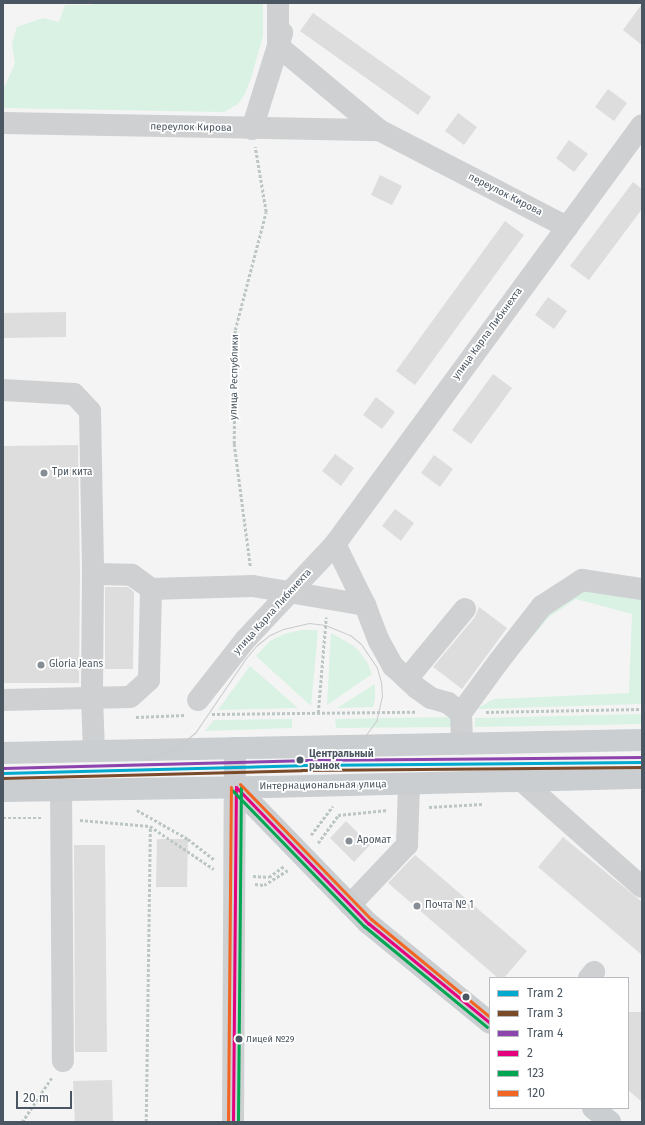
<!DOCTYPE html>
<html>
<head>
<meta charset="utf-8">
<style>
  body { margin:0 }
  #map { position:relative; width:645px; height:1125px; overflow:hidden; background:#f4f4f4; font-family:"Fira Sans",sans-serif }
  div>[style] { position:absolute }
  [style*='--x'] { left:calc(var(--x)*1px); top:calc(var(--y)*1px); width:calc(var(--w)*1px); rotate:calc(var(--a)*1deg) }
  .green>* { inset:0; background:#d9f2e3 }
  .building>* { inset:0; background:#ddddde }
  .path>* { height:2.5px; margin-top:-1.25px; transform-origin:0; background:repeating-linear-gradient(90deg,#bcc7c4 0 3px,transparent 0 5px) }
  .minor>* { height:22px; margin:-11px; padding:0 11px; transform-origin:11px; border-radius:11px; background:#ced0d2 }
  .major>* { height:22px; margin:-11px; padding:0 11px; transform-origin:11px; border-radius:11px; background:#caced1 }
  .tram>* { height:1px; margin:-0.5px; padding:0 0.5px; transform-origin:0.5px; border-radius:0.5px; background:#c9cacc }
  .bus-1>* { height:3px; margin:-1.5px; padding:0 1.5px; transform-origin:1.5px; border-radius:1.5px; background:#e5007d }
  .bus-2>* { height:3px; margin:-1.5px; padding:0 1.5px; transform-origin:1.5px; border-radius:1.5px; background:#00a651 }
  .bus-3>* { height:3px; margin:-1.5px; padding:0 1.5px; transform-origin:1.5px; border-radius:1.5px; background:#f26522 }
  .tram-1>* { height:3px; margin:-1.5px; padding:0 1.5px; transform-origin:1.5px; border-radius:1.5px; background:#00a9ce }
  .tram-2>* { height:3px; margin:-1.5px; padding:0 1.5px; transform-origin:1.5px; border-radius:1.5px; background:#7a4b2a }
  .tram-3>* { height:3px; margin:-1.5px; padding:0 1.5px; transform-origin:1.5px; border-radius:1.5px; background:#8e44ad }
  .dots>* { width:11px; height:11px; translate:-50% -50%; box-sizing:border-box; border:2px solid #fff; border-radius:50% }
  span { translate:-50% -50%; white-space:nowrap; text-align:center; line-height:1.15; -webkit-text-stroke:3.5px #fff; paint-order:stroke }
  .bus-label { font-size:9px; color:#4a5661 }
  .left { translate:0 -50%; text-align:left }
  .street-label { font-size:10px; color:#4a5661 }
  .poi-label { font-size:10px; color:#4a5661 }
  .stop-label { font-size:10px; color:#4a5661; font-weight:700 }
  .frame { position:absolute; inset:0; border:4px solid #4a5661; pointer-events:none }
  .legend { position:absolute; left:489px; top:977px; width:140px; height:132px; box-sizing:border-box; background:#fff; border:1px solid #b7bbc0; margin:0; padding:5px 7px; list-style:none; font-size:12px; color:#4a5661 }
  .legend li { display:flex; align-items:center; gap:8px; height:20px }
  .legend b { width:20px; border:1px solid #b7bbc0 }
  .scale { position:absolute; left:16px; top:1091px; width:56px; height:18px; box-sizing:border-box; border:2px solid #4a5661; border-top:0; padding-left:5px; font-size:12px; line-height:14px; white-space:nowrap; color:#4a5661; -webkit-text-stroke:3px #fff; paint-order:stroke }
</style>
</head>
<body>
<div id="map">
  <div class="green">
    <div style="clip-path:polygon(94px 3px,263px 3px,263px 36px,251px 78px,245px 94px,238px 104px,224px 112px,3px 108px,3px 86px,5px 86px,15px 63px,12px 44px,17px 27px,43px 18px,59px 22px,65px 5px,92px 5px)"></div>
    <div style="clip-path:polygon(584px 591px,642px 596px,642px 704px,476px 709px,494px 699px,629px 693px,632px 614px,576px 599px,549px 617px,497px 678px,547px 615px)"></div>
    <div style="clip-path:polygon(301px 630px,318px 630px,311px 706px,256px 656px,270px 641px,284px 634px)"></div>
    <div style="clip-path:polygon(331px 633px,352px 645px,358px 650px,367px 662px,372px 674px,327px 705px)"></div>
    <div style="clip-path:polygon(250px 666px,298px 708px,218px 710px)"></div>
    <div style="clip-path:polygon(375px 684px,375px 698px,373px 707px,337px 708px)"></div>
    <div style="clip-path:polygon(642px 714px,642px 724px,475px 727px,475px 718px)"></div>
    <div style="clip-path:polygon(452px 717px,452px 727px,336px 728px,335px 719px)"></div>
    <div style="clip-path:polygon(292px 719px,292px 728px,205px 731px,214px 720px)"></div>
  </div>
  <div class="building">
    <div style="clip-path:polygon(642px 4px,642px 45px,623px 30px)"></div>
    <div style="clip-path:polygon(313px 13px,431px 97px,418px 115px,300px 31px)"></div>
    <div style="clip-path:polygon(608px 89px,627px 103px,614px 121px,595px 107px)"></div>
    <div style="clip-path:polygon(458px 113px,477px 127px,464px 145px,445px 131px)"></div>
    <div style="clip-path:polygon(569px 140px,588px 154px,574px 172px,556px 158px)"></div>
    <div style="clip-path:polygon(380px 175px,402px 186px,392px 205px,371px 195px)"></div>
    <div style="clip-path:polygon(633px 182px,642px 189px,642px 209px,589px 280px,570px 266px)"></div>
    <div style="clip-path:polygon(505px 221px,524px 235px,415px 385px,396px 371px)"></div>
    <div style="clip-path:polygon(548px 297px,567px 311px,554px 329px,535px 315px)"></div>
    <div style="clip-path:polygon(66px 312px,66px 337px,3px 338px,3px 313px)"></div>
    <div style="clip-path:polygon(493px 374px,512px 388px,471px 444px,452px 430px)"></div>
    <div style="clip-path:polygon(376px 397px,395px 412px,382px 429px,363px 415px)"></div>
    <div style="clip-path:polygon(78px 445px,80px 574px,79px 683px,3px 683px,3px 446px)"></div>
    <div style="clip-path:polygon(335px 454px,354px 468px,341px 486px,322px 471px)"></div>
    <div style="clip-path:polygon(434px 455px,453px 469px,440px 487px,421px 473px)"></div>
    <div style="clip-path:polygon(395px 509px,414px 523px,401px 541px,382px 526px)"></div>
    <div style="clip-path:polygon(105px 587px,128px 587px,134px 592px,133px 669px,105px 669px)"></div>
    <div style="clip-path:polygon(479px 607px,507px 628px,462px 689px,433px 667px,475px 617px)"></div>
    <div style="clip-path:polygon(346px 821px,370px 845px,354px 862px,330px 838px)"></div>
    <div style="clip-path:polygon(563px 837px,642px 902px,642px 955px,538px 867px)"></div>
    <div style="clip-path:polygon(157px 839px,188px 839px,187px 887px,156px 887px)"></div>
    <div style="clip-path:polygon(74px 845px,105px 845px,107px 1052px,75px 1052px)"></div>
    <div style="clip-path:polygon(415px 855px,527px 951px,504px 978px,498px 978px,388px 883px)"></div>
    <div style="clip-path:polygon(628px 1012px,642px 1012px,642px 1102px,628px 1090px)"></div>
    <div style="clip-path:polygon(112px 1080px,113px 1122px,75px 1122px,73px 1081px)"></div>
  </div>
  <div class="path">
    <div style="--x:250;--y:566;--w:123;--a:-97.5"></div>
    <div style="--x:234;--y:444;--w:114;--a:-89.5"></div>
    <div style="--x:235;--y:330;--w:122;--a:-75.3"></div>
    <div style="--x:266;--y:212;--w:66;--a:-99.6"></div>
    <div style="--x:486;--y:712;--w:156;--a:-1.1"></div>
    <div style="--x:318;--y:713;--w:96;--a:-85.2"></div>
    <div style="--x:212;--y:714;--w:203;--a:-0.6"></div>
    <div style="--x:136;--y:717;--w:49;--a:-2.3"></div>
    <div style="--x:429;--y:807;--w:53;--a:-3.2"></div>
    <div style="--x:137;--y:810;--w:59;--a:29.6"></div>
    <div style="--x:188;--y:839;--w:33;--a:38"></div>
    <div style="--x:3;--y:818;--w:38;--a:0"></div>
    <div style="--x:80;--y:820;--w:70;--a:4.9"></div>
    <div style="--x:150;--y:826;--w:77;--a:33.9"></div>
    <div style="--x:311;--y:835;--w:36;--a:-53"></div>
    <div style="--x:318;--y:843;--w:34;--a:-54"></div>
    <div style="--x:338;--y:815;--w:50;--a:-5.7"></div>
    <div style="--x:253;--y:876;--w:16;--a:4"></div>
    <div style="--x:269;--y:877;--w:19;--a:-36"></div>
    <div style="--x:255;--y:884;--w:9;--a:6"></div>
    <div style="--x:264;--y:885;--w:28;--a:-32"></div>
    <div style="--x:22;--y:1122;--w:54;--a:-56.3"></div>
    <div style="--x:146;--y:1122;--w:295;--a:-89.2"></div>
  </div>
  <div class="minor">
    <div style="--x:278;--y:3;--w:43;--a:90"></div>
    <div style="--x:278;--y:46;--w:131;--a:39.7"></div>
    <div style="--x:3;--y:123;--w:376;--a:1.1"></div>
    <div style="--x:379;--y:130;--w:212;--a:27.3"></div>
    <div style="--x:252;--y:129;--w:101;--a:-72.6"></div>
    <div style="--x:3;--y:390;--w:71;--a:3.2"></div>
    <div style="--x:74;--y:394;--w:23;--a:47"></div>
    <div style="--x:90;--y:411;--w:163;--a:88.9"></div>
    <div style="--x:93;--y:574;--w:39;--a:1"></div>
    <div style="--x:132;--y:575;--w:24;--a:36"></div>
    <div style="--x:151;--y:589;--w:91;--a:91.3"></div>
    <div style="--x:149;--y:680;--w:25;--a:138"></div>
    <div style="--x:130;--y:697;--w:127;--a:178.6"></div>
    <div style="--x:335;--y:544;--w:68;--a:63.8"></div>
    <div style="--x:365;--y:605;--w:39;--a:69"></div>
    <div style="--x:379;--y:641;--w:29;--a:61"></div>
    <div style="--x:393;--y:666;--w:33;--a:43"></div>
    <div style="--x:417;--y:688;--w:17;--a:36"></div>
    <div style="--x:431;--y:698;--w:18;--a:16"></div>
    <div style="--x:448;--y:703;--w:16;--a:38"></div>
    <div style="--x:461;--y:713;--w:31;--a:88"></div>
    <div style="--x:93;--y:574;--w:123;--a:90.5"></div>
    <div style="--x:92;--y:697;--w:54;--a:87.9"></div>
    <div style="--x:151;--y:589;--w:102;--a:-1.7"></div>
    <div style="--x:253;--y:586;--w:114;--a:9.6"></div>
    <div style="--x:407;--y:679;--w:91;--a:-50.4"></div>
    <div style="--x:198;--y:700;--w:76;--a:-51.9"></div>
    <div style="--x:245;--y:640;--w:132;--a:-46.8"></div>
    <div style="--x:335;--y:544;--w:519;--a:-53.77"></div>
    <div style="--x:461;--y:713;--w:64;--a:-53.8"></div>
    <div style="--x:499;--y:661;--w:70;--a:-52"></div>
    <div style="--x:542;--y:606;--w:48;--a:-33"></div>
    <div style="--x:582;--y:580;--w:61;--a:8.5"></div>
    <div style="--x:522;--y:781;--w:160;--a:41.5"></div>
    <div style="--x:61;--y:789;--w:272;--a:89.6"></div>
    <div style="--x:350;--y:905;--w:83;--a:-46.5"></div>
    <div style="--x:407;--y:845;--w:61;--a:-88.1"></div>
    <div style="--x:589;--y:978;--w:8;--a:-50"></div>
    <div style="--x:233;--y:1122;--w:374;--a:-89.7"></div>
  </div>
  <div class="major">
    <div style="--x:3;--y:753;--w:639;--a:-1.17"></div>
    <div style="--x:236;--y:787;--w:190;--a:45.9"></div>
    <div style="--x:368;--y:923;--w:158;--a:39.3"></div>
    <div style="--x:3;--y:791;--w:265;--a:-0.9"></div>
    <div style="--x:268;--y:787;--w:374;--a:-1.4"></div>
    <div style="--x:593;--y:1108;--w:22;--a:39"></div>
  </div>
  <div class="tram">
    <div style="--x:142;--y:759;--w:32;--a:-16"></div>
    <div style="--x:173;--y:750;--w:28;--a:-38"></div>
    <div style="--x:195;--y:733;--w:91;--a:-55.8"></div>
    <div style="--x:246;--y:658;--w:17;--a:-50"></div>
    <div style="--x:257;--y:645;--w:16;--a:-38"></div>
    <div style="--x:270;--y:635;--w:14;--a:-25"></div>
    <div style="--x:283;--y:629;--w:27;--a:-13"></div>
    <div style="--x:309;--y:623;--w:16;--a:7"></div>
    <div style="--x:325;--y:625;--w:27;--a:22"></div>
    <div style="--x:350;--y:635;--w:14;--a:39"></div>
    <div style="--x:361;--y:644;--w:29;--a:56"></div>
    <div style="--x:377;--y:668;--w:15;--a:74"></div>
    <div style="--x:381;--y:682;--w:14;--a:86"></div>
    <div style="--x:382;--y:696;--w:26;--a:103"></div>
    <div style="--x:376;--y:721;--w:17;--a:126"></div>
    <div style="--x:366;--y:735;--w:14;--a:135"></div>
    <div style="--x:356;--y:745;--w:36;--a:152"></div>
    <div style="--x:324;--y:762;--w:22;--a:172"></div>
  </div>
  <div class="bus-1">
    <div style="--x:236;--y:787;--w:190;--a:45.9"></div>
    <div style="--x:368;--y:923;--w:158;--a:39.3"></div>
    <div style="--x:233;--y:1122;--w:335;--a:-89.5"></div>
  </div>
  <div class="bus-2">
    <div style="--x:232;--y:790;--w:190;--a:45.9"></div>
    <div style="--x:364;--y:926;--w:159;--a:39.4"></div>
    <div style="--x:238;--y:1122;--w:335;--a:-89.5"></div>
  </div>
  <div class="bus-3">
    <div style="--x:240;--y:784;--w:188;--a:45.9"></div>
    <div style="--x:371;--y:919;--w:154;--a:39.5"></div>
    <div style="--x:228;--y:1122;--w:335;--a:-89.5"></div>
  </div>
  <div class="tram-1">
    <div style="--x:3;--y:773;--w:299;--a:-1.5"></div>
    <div style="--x:302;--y:765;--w:340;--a:-0.5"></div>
  </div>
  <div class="tram-2">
    <div style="--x:3;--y:778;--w:299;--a:-1.5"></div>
    <div style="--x:302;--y:770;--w:340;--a:-0.5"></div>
  </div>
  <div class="tram-3">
    <div style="--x:3;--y:768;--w:299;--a:-1.5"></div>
    <div style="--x:302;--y:760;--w:340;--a:-0.5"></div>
  </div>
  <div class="dots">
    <div style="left:44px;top:473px;background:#868d94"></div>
    <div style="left:41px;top:665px;background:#868d94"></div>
    <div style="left:300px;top:760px;background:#4a5661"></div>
    <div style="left:349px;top:841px;background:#868d94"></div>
    <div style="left:417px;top:906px;background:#868d94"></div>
    <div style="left:466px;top:997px;background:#4a5661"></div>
    <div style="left:239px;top:1039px;background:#4a5661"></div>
  </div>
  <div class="bus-label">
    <span class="left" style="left:246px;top:1039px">Лицей №29</span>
  </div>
  <div class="street-label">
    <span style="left:191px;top:128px;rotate:1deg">переулок Кирова</span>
    <span style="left:505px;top:195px;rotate:27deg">переулок Кирова</span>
    <span style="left:488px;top:334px;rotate:-54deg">улица Карла Либкнехта</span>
    <span style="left:235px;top:377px;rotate:-89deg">улица Республики</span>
    <span style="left:273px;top:612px;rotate:-48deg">улица Карла Либкнехта</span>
    <span style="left:323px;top:786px;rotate:-1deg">Интернациональная улица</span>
  </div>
  <div class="poi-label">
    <span class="left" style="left:52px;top:473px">Три кита</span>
    <span class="left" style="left:49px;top:665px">Gloria Jeans</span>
    <span class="left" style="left:357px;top:841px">Аромат</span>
    <span class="left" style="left:425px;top:906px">Почта № 1</span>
  </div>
  <div class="stop-label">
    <span class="left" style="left:309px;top:760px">Центральный<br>рынок</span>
  </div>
  <div class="frame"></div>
  <ul class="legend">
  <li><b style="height:5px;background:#00a9ce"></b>Tram 2</li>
  <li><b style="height:5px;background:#7a4b2a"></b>Tram 3</li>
  <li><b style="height:5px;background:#8e44ad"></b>Tram 4</li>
  <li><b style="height:5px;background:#e5007d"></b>2</li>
  <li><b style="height:5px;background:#00a651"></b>123</li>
  <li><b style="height:5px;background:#f26522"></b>120</li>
  </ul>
  <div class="scale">20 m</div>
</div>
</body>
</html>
